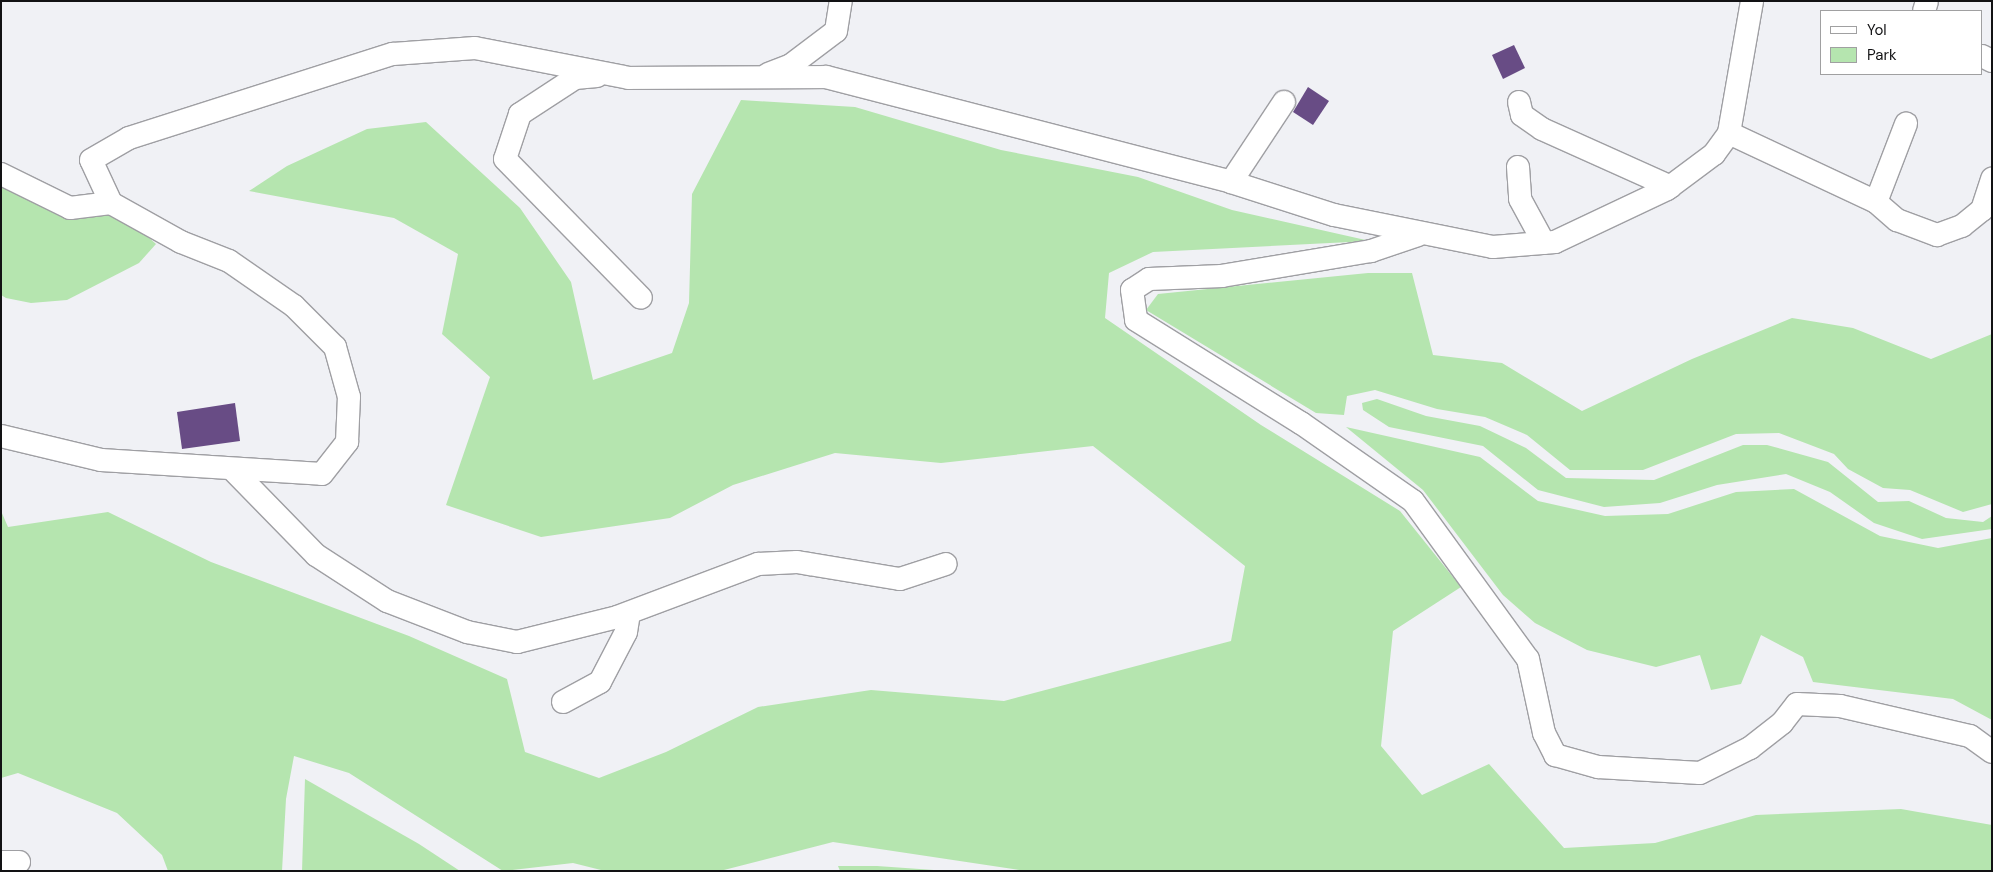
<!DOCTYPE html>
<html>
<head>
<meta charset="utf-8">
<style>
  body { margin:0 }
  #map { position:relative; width:1993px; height:872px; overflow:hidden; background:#f0f1f5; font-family:"DM Sans",sans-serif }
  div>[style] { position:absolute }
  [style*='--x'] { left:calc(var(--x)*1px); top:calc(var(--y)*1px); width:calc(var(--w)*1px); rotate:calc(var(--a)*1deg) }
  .green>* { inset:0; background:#b5e5af }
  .building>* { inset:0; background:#684c85 }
  .roads { filter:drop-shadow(1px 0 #9f9fa3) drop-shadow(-1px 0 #9f9fa3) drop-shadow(0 1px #9f9fa3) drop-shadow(0 -1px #9f9fa3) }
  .minor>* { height:22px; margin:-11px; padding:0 11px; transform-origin:11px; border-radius:11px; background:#fff }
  span { translate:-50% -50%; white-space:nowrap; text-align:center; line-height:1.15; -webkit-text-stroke:5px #fff; paint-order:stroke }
  .frame { position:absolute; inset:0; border:2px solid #121214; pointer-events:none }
  .legend { position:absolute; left:1820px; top:10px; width:162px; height:65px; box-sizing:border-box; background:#fff; border:1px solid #a0a0a1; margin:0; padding:6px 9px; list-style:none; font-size:15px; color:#121214 }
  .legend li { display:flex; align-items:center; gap:10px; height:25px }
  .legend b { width:25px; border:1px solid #a0a0a1 }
</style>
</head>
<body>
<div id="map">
  <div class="green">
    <div style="clip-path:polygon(741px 100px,855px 107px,1001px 150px,1138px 177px,1232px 210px,1370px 241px,1153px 252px,1109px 273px,1105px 318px,1261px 425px,1400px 511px,1461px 587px,1393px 631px,1381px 746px,1422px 795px,1489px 764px,1564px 848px,1655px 843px,1756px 815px,1901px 809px,1992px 825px,1992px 871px,1026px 871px,833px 842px,720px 871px,605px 871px,573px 863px,503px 871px,349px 773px,294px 756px,286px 799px,282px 871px,168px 871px,162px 855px,117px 813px,18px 773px,1px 778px,1px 511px,8px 527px,108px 512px,211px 562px,409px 636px,507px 679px,525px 752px,599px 778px,666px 752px,758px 707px,871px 690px,1004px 701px,1231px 641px,1245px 566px,1093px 446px,941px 463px,835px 453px,733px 485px,670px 518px,541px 537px,446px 505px,490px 377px,442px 334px,458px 254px,394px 218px,249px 191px,287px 166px,367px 129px,426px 122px,520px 208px,571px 282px,593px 380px,672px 353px,689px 303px,692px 194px)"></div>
    <div style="clip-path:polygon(1px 182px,105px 213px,137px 227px,156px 244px,139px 263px,67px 300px,31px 303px,6px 298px,1px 295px)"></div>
    <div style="clip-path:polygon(1368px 273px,1412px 273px,1433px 355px,1502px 363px,1582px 411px,1692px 359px,1792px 318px,1853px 328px,1931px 359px,1992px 334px,1992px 504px,1963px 512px,1910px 490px,1883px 488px,1848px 469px,1834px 454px,1779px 433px,1736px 434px,1643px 470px,1570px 470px,1527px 435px,1485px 417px,1437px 409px,1375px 390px,1347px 396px,1344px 415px,1316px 413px,1146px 310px,1158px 294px)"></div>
    <div style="clip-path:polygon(1377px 399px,1426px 416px,1480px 426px,1526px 448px,1566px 478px,1654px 480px,1743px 445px,1767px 445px,1828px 462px,1878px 502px,1909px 501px,1946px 518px,1983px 522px,1992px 516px,1992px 529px,1922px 539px,1874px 523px,1830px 492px,1786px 474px,1717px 485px,1660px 503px,1604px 507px,1538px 490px,1483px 446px,1389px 427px,1363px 410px,1362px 403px)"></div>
    <div style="clip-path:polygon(1346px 427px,1480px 457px,1538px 501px,1605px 516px,1668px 514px,1736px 492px,1794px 489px,1880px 536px,1938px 548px,1992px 538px,1992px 720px,1953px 699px,1813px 682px,1803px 657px,1761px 635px,1741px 684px,1711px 690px,1700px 655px,1656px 667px,1587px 650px,1535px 623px,1503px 595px,1423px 490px)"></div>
    <div style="clip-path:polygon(305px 779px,419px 844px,460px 871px,302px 871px)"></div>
    <div style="clip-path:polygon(838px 866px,877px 866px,948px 871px,840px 871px)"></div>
  </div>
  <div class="building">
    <div style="clip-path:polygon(1514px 45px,1525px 68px,1503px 79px,1492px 55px)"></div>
    <div style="clip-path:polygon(1308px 87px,1329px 101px,1313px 125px,1293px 112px)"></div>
    <div style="clip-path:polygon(235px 403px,240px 441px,182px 449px,177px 412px)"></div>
  </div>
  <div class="roads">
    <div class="minor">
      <div style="--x:1924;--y:11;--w:10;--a:-73"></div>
      <div style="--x:1982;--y:56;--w:11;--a:27"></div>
      <div style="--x:768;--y:74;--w:25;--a:-21"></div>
      <div style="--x:791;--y:65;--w:56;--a:-37.1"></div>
      <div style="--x:836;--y:31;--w:30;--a:-81"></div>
      <div style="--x:597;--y:76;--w:22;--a:175"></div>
      <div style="--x:575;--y:78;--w:66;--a:146.8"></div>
      <div style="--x:520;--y:114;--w:47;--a:108.4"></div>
      <div style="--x:505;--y:159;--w:194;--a:45.6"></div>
      <div style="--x:1519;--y:102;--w:13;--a:77"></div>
      <div style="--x:1522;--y:115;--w:24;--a:35"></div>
      <div style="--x:1542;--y:129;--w:141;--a:24.2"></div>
      <div style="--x:1729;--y:133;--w:162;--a:25.1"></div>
      <div style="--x:1876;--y:202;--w:28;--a:41"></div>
      <div style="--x:1897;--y:220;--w:43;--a:20.6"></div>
      <div style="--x:1937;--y:235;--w:27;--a:-20"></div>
      <div style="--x:1962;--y:226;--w:26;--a:-39"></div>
      <div style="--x:1982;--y:210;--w:33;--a:-72"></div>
      <div style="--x:1518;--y:167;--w:32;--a:86"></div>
      <div style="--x:1520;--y:199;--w:50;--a:61.4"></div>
      <div style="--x:1;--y:174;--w:77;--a:26.2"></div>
      <div style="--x:70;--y:208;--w:41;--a:-7"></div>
      <div style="--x:1231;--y:182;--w:96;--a:-56.5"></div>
      <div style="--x:1876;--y:202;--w:84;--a:-69"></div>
      <div style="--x:1418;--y:235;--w:50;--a:161.2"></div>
      <div style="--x:1371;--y:251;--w:151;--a:170.5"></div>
      <div style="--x:1222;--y:276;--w:73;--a:177.6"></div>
      <div style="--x:1149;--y:279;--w:20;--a:147"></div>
      <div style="--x:1132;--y:290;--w:30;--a:82"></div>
      <div style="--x:1136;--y:320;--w:195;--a:32"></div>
      <div style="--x:1301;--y:423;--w:136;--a:34.9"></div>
      <div style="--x:1413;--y:501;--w:195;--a:54"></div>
      <div style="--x:1528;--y:659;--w:76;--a:77.8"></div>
      <div style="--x:1544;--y:733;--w:25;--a:63"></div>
      <div style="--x:1555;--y:755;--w:45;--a:15.6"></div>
      <div style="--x:1598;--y:767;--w:102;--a:3.4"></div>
      <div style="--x:1700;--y:773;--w:56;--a:-26.6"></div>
      <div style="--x:1750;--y:748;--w:41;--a:-38"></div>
      <div style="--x:1782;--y:723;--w:24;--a:-52"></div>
      <div style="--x:1797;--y:704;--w:43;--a:2.7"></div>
      <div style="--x:1840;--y:706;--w:133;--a:13"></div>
      <div style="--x:1970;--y:736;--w:27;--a:36"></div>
      <div style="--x:1;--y:436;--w:103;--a:13.5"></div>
      <div style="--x:101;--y:460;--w:221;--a:3.6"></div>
      <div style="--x:322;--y:474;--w:41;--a:-52"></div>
      <div style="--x:347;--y:442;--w:45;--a:-87.5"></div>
      <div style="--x:349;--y:397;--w:52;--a:-105.6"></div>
      <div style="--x:335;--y:347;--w:58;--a:-135"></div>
      <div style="--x:294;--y:306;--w:79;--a:-145.3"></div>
      <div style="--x:229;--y:261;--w:52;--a:-158.4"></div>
      <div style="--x:181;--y:242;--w:80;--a:-150.9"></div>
      <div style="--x:111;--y:203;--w:47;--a:-114.9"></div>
      <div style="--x:91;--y:160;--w:44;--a:-30.1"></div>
      <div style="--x:129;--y:138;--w:277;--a:-17.7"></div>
      <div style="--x:393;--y:54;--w:82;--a:-4.2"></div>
      <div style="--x:475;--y:48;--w:157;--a:11"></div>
      <div style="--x:629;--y:78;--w:197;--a:-0.3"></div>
      <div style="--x:826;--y:77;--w:418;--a:14.5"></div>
      <div style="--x:1231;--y:182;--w:108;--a:17.8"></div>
      <div style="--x:1334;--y:215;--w:162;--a:11.4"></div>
      <div style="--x:1493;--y:247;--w:62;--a:-4.6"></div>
      <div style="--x:1555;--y:242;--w:124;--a:-25.3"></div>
      <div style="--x:1667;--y:189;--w:59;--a:-36.7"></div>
      <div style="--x:1714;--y:154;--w:26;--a:-54"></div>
      <div style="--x:1729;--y:133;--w:134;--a:-80.1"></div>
      <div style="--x:233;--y:470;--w:119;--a:45.7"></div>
      <div style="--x:316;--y:555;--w:85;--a:32.9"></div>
      <div style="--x:387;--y:601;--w:86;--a:21.2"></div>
      <div style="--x:467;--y:632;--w:51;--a:11.3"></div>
      <div style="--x:517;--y:642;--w:103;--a:-14"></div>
      <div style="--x:617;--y:617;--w:151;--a:-20.6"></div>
      <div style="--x:758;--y:564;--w:39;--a:-3"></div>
      <div style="--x:797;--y:562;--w:104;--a:9.4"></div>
      <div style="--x:900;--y:579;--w:48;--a:-18.1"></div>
      <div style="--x:563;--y:702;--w:42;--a:-28.4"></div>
      <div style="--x:600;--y:682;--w:56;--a:-62.5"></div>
      <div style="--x:626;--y:632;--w:19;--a:-81"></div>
      <div style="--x:1;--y:862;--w:18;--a:0"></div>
    </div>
  </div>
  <div class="frame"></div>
  <ul class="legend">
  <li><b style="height:6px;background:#fff"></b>Yol</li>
  <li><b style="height:14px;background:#b5e5af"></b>Park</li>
  </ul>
</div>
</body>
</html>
